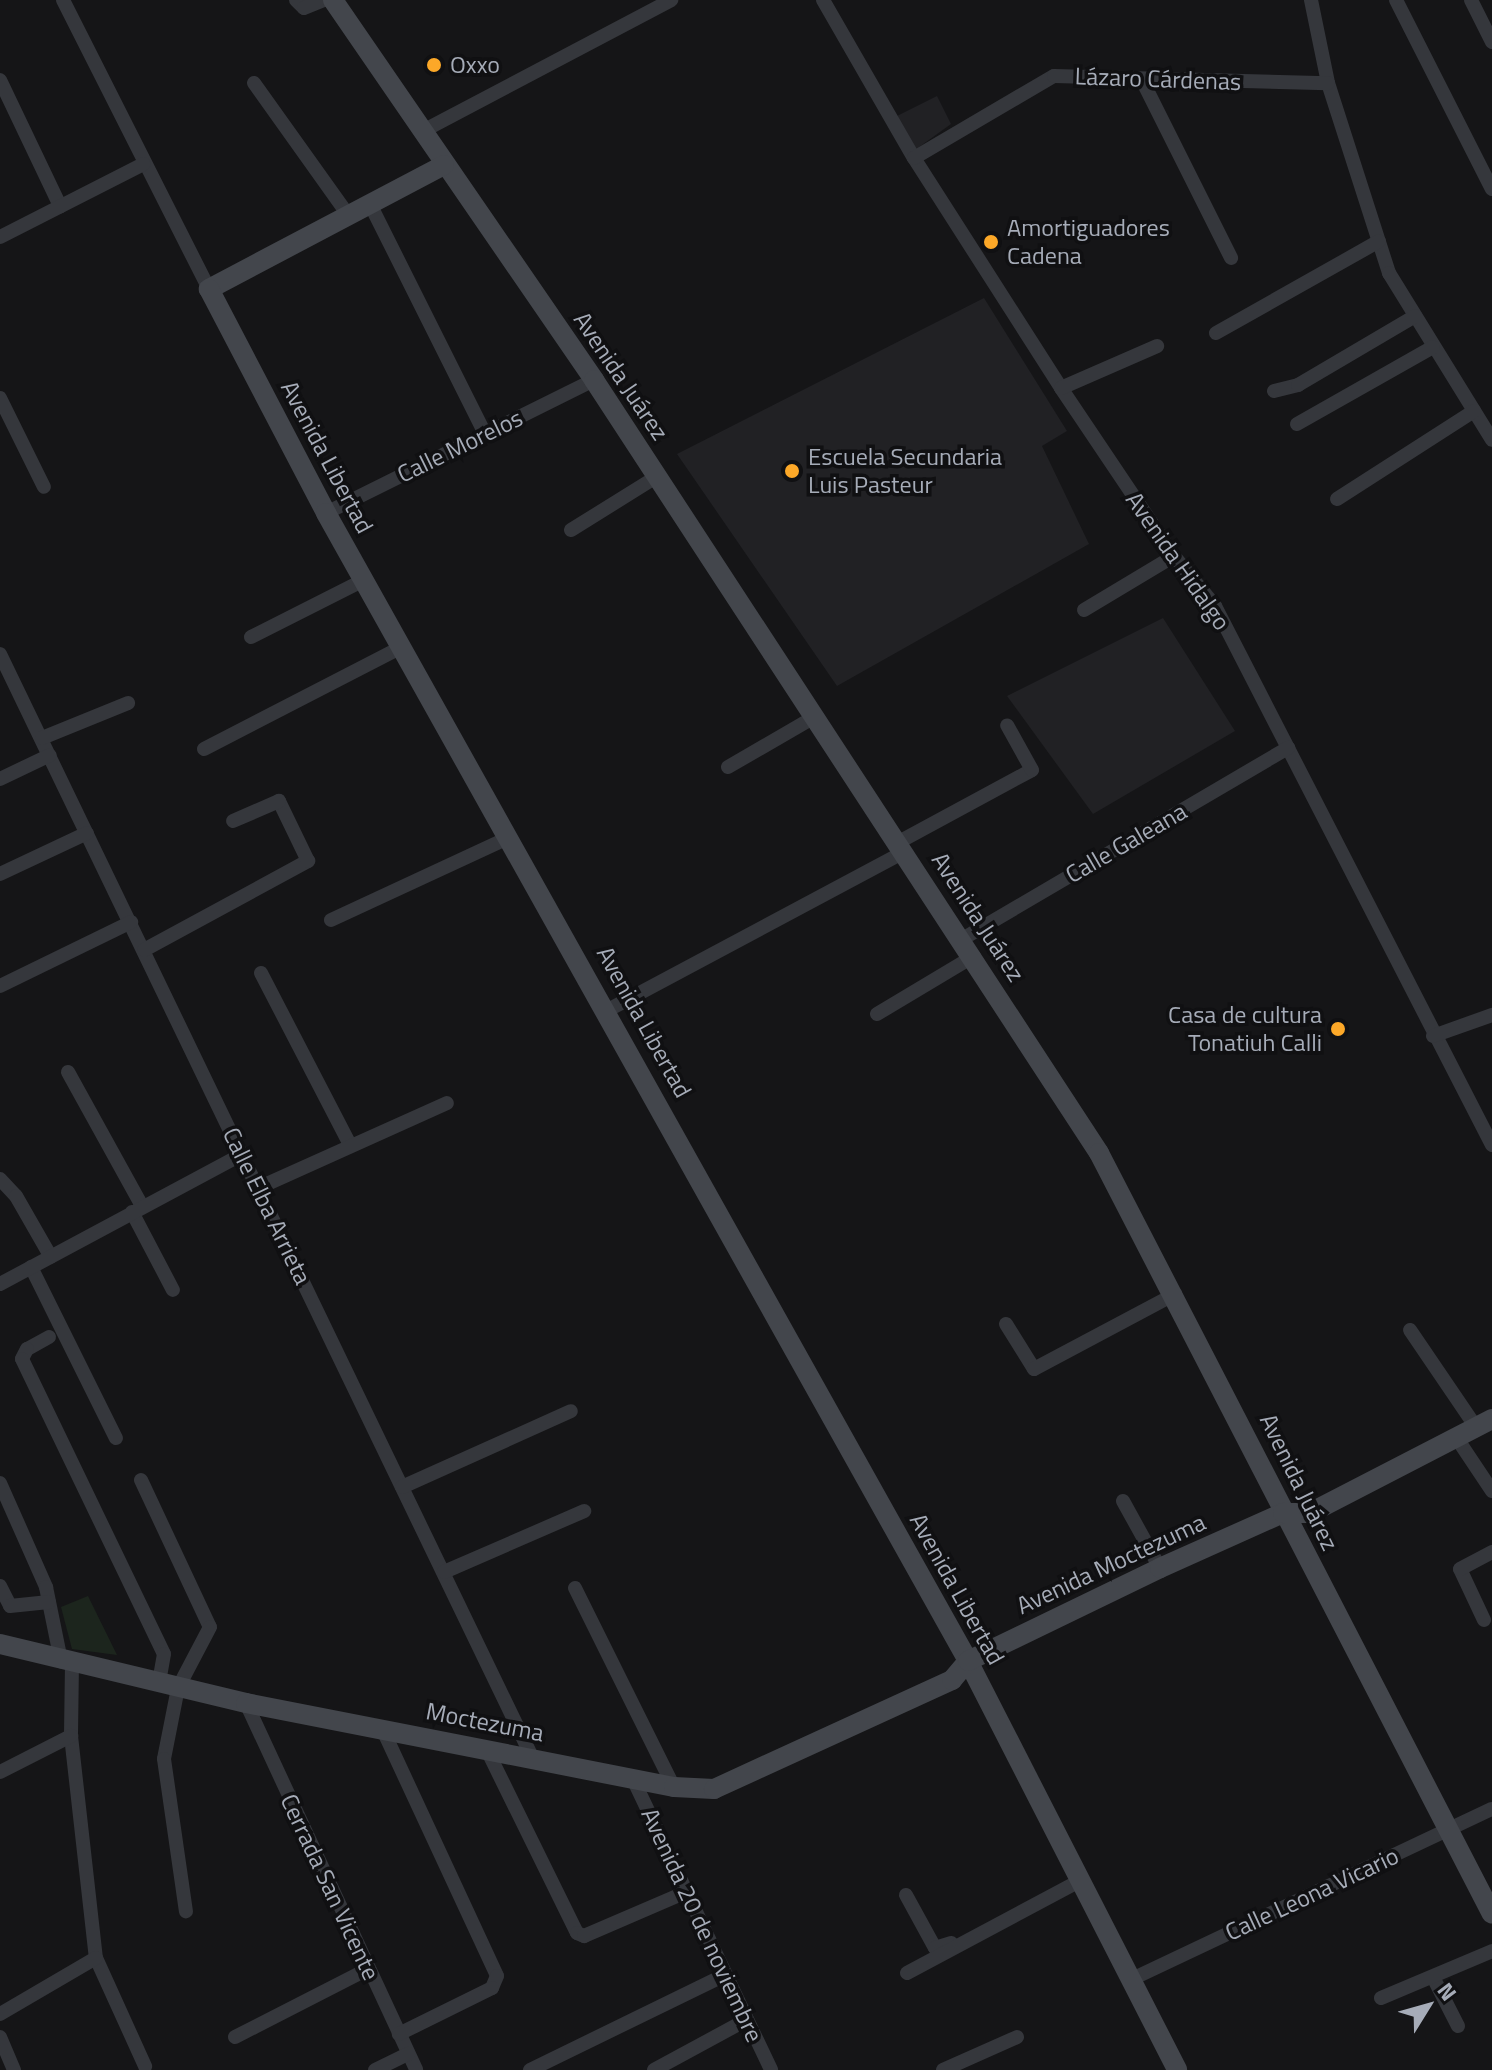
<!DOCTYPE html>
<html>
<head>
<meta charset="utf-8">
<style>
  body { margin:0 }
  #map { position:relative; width:1492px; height:2070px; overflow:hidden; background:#151517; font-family:"Titillium Web",sans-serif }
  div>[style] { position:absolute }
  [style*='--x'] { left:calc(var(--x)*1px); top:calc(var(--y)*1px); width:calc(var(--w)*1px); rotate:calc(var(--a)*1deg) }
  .built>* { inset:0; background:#212124 }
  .green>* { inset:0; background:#1c251d }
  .street>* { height:14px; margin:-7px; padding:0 7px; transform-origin:7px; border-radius:7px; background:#35373c }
  .secondary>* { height:20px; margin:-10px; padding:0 10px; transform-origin:10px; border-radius:10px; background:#43464c }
  .dots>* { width:22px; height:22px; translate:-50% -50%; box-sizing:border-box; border:4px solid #101012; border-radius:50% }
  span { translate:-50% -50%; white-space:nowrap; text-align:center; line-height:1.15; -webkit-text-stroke:7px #101012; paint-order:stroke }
  .poi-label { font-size:24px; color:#a6acb8 }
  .left { translate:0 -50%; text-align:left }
  .right { translate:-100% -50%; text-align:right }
  .street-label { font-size:24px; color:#a6acb8 }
  .north { position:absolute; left:1388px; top:1966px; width:80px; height:80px; -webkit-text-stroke:6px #101012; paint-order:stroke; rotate:53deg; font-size:22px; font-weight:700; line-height:32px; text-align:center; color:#a6acb8 }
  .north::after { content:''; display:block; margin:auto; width:28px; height:36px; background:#a6acb8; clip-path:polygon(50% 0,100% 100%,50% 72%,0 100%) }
</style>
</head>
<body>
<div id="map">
  <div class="built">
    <div style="clip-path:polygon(937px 96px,951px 124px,915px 150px,895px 117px)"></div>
    <div style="clip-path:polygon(984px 298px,1067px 431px,1042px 446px,1089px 544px,837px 686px,677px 454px)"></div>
    <div style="clip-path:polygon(1163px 618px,1235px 731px,1093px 814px,1007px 696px)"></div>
  </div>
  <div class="green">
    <div style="clip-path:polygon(88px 1596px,117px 1655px,72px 1649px,61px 1607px)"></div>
  </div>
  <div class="street">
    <div style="--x:63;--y:0;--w:324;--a:63.2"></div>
    <div style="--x:296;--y:0;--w:11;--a:45"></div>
    <div style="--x:304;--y:8;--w:22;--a:-22"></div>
    <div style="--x:823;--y:0;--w:182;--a:60.1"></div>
    <div style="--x:914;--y:158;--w:273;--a:57.4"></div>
    <div style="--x:1061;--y:388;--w:202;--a:56.1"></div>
    <div style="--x:1174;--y:556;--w:65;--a:50.6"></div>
    <div style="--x:1215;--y:606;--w:606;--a:62.8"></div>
    <div style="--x:1311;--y:0;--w:85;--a:78.4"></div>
    <div style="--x:1328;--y:83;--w:200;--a:72.2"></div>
    <div style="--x:1389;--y:273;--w:196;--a:58.3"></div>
    <div style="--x:1396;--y:0;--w:212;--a:63.1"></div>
    <div style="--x:1471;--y:0;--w:47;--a:63.4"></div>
    <div style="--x:0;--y:80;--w:140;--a:64.5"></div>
    <div style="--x:1142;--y:80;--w:199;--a:63.4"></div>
    <div style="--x:254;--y:83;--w:162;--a:54.5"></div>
    <div style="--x:421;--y:132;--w:283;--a:-27.8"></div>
    <div style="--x:914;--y:158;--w:162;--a:-30.4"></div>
    <div style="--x:1054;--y:76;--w:274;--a:1.5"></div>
    <div style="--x:370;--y:204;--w:257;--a:63.4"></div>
    <div style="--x:0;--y:237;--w:161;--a:-27"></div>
    <div style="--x:1216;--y:333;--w:187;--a:-29.4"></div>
    <div style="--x:1061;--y:388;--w:105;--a:-23.6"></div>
    <div style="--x:1274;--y:391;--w:25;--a:-14"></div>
    <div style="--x:1298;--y:385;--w:136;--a:-30.5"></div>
    <div style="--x:0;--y:398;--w:99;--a:63.7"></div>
    <div style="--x:1297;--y:424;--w:156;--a:-29.5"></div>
    <div style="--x:1337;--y:499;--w:163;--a:-32.7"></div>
    <div style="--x:326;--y:513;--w:299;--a:-26.4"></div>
    <div style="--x:571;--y:530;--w:100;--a:-31.9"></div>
    <div style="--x:1084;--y:610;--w:105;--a:-31"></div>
    <div style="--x:251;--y:637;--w:127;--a:-26.8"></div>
    <div style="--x:0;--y:654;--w:1227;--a:64.25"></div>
    <div style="--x:42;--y:738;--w:93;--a:-22.1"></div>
    <div style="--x:204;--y:749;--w:223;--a:-27.3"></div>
    <div style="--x:728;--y:767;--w:102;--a:-30.1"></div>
    <div style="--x:0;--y:779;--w:55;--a:-25.6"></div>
    <div style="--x:897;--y:843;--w:153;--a:-28.4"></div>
    <div style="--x:1032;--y:770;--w:51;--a:-119.1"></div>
    <div style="--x:0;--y:874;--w:96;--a:-25.2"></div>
    <div style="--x:331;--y:920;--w:197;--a:-24.9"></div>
    <div style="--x:964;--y:938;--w:376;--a:-30.4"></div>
    <div style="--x:144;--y:950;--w:187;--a:-28.5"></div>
    <div style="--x:308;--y:861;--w:67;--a:-115.8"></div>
    <div style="--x:279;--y:801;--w:50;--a:156.5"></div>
    <div style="--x:261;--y:973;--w:194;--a:62.6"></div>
    <div style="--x:0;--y:986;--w:146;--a:-26"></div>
    <div style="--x:608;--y:1010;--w:336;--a:-28.1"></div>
    <div style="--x:877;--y:1014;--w:113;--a:-30.9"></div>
    <div style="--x:1433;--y:1036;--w:63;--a:-19.6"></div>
    <div style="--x:68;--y:1072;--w:153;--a:61.1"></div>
    <div style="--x:0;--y:1179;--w:23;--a:47"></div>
    <div style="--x:16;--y:1196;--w:70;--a:60.2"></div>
    <div style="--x:258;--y:1188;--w:207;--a:-24.2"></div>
    <div style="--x:132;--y:1212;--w:88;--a:62.3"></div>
    <div style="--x:31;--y:1267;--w:191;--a:63.6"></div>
    <div style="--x:0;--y:1284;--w:275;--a:-28.2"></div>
    <div style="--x:1006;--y:1324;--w:53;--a:58.1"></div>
    <div style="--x:1034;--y:1369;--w:160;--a:-28"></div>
    <div style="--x:1410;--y:1330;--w:117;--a:55.8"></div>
    <div style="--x:49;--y:1337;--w:25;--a:151"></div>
    <div style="--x:27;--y:1349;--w:11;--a:117"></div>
    <div style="--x:22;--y:1359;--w:327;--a:64.3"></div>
    <div style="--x:164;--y:1654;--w:29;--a:100"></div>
    <div style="--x:1456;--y:1437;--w:65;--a:56.3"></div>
    <div style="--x:141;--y:1480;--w:162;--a:64.9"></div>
    <div style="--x:210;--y:1627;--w:69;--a:117.7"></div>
    <div style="--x:178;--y:1688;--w:72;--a:101.2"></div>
    <div style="--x:164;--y:1759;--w:154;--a:81.8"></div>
    <div style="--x:0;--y:1483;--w:114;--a:66.1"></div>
    <div style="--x:46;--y:1587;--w:76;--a:78.5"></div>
    <div style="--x:402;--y:1487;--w:185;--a:-24.2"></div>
    <div style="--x:1123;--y:1501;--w:77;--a:61.1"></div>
    <div style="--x:444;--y:1572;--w:153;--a:-23.5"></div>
    <div style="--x:0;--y:1586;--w:22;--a:63"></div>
    <div style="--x:10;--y:1606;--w:39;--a:-6"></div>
    <div style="--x:575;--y:1588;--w:222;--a:63.6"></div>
    <div style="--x:1484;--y:1620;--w:56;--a:-115.2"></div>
    <div style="--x:1460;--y:1569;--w:36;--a:-28"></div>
    <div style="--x:72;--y:1663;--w:73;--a:90.8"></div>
    <div style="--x:71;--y:1736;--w:223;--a:83.6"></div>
    <div style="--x:96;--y:1958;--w:119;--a:65.6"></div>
    <div style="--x:246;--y:1703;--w:404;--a:65.1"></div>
    <div style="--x:382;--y:1728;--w:273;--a:65.1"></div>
    <div style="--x:497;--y:1976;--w:13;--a:113"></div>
    <div style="--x:492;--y:1988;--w:104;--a:153.7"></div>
    <div style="--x:486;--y:1748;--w:206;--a:63.8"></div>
    <div style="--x:577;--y:1933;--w:8;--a:23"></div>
    <div style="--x:584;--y:1936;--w:111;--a:-23.3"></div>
    <div style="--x:0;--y:1772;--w:80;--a:-26.9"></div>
    <div style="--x:633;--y:1779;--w:322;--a:64.6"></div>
    <div style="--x:906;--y:1895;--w:60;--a:61.3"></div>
    <div style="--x:935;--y:1948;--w:17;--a:-17"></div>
    <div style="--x:907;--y:1973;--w:197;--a:-28.1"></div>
    <div style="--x:1433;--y:1977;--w:55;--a:63"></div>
    <div style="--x:1132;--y:1979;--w:398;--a:-25.3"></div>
    <div style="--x:1381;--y:1998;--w:121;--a:-22.9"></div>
    <div style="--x:0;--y:2014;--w:111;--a:-30.3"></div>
    <div style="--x:0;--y:2037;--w:36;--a:67"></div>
    <div style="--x:235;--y:2037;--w:149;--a:-27.1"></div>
    <div style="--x:375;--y:2070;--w:37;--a:-26"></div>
    <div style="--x:530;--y:2070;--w:217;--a:-26"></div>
    <div style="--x:654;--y:2070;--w:105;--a:-28.5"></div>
    <div style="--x:943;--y:2070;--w:81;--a:-24"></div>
  </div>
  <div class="secondary">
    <div style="--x:333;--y:0;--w:461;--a:55.5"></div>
    <div style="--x:594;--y:380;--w:923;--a:56.84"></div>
    <div style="--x:1099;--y:1153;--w:856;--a:62.69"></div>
    <div style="--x:444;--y:165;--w:266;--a:152.2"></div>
    <div style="--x:209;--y:289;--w:253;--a:62.4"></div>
    <div style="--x:326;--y:513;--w:1315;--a:60.78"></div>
    <div style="--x:968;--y:1661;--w:459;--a:62.9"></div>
    <div style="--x:0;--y:1644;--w:253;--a:13.5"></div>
    <div style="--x:246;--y:1703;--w:436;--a:11.1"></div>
    <div style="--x:674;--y:1787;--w:40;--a:2.9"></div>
    <div style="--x:714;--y:1789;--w:262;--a:-24.6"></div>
    <div style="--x:952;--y:1680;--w:25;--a:-50"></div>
    <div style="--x:968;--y:1661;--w:213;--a:-25.8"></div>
    <div style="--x:1160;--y:1568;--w:135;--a:-24.1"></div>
    <div style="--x:1283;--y:1513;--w:27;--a:0"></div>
    <div style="--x:1310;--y:1513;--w:205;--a:-27.3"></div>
  </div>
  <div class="dots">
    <div style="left:434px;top:65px;background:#fca828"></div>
    <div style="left:991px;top:242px;background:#fca828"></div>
    <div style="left:792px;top:471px;background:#fca828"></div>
    <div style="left:1338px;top:1029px;background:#fca828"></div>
  </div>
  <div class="poi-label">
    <span class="left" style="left:450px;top:65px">Oxxo</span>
    <span class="left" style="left:1007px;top:242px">Amortiguadores<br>Cadena</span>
    <span class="left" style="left:808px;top:471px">Escuela Secundaria<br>Luis Pasteur</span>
    <span class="right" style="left:1322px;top:1029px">Casa de cultura<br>Tonatiuh Calli</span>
  </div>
  <div class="street-label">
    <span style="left:1158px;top:79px;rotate:2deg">Lázaro Cárdenas</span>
    <span style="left:621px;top:376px;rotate:56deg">Avenida Juárez</span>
    <span style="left:460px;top:446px;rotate:-26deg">Calle Morelos</span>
    <span style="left:327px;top:457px;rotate:62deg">Avenida Libertad</span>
    <span style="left:1178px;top:561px;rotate:55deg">Avenida Hidalgo</span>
    <span style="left:1126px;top:843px;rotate:-30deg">Calle Galeana</span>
    <span style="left:978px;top:917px;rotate:57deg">Avenida Juárez</span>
    <span style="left:644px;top:1022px;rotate:61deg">Avenida Libertad</span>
    <span style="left:267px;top:1206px;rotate:64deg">Calle Elba Arrieta</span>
    <span style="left:1299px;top:1482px;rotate:64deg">Avenida Juárez</span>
    <span style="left:1111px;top:1564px;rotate:-25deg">Avenida Moctezuma</span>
    <span style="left:957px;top:1589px;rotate:61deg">Avenida Libertad</span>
    <span style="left:485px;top:1722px;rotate:11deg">Moctezuma</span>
    <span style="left:330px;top:1887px;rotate:65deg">Cerrada San Vicente</span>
    <span style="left:1312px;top:1894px;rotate:-25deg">Calle Leona Vicario</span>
    <span style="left:702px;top:1925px;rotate:65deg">Avenida 20 de noviembre</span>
  </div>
  <div class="north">N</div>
</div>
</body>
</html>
